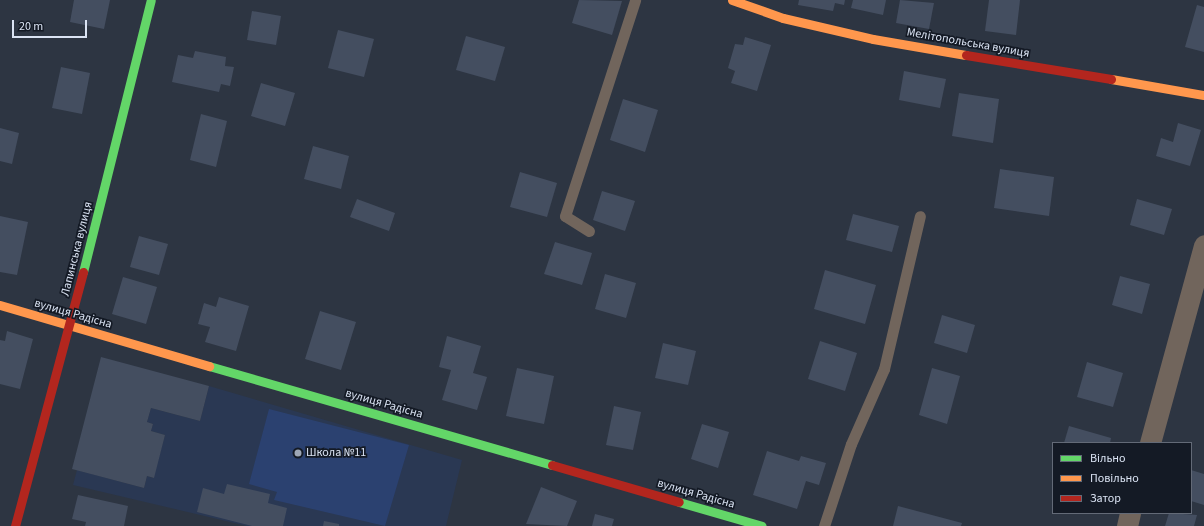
<!DOCTYPE html>
<html>
<head>
<meta charset="utf-8">
<style>
  body { margin:0 }
  #map { position:relative; width:1204px; height:526px; overflow:hidden; background:#2d3542; font-family:"Source Sans 3",sans-serif }
  div>[style] { position:absolute }
  [style*='--x'] { left:calc(var(--x)*1px); top:calc(var(--y)*1px); width:calc(var(--w)*1px); rotate:calc(var(--a)*1deg) }
  .built>* { inset:0; background:#2a3853 }
  .green>* { inset:0; background:#2b4170 }
  .building>* { inset:0; background:#444e60 }
  .lane>* { height:11px; margin:-5.5px; padding:0 5.5px; transform-origin:5.5px; border-radius:5.5px; background:#71655c }
  .street>* { height:21px; margin:-10.5px; padding:0 10.5px; transform-origin:10.5px; border-radius:10.5px; background:#71655c }
  .fast>* { height:9px; margin:-4.5px; padding:0 4.5px; transform-origin:4.5px; border-radius:4.5px; background:#63d668 }
  .slow>* { height:9px; margin:-4.5px; padding:0 4.5px; transform-origin:4.5px; border-radius:4.5px; background:#ff974d }
  .jam>* { height:9px; margin:-4.5px; padding:0 4.5px; transform-origin:4.5px; border-radius:4.5px; background:#b3261e }
  .dots>* { width:11px; height:11px; translate:-50% -50%; box-sizing:border-box; border:2px solid #141a25; border-radius:50% }
  span { translate:-50% -50%; white-space:nowrap; text-align:center; line-height:1.15; -webkit-text-stroke:3.5px #141a25; paint-order:stroke }
  .street-label { font-size:12px; color:#dae3f3 }
  .poi-label { font-size:12px; color:#dae3f3 }
  .left { translate:0 -50%; text-align:left }
  .legend { position:absolute; left:1052px; top:442px; width:140px; height:72px; box-sizing:border-box; background:#141a25; border:1px solid #636a77; margin:0; padding:5px 7px; list-style:none; font-size:12px; color:#dae3f3 }
  .legend li { display:flex; align-items:center; gap:8px; height:20px }
  .legend b { width:20px; border:1px solid #636a77 }
  .scale { position:absolute; left:12px; top:20px; width:75px; height:18px; box-sizing:border-box; border:2px solid #dae3f3; border-top:0; padding-left:5px; font-size:12px; line-height:14px; white-space:nowrap; color:#dae3f3; -webkit-text-stroke:3px #141a25; paint-order:stroke }
</style>
</head>
<body>
<div id="map">
  <div class="built">
    <div style="clip-path:polygon(209px 386px,462px 460px,446px 526px,247px 526px,73px 485px,77px 470px,144px 488px,147px 476px,153px 478px,165px 435px,151px 431px,153px 424px,147px 422px,151px 408px,200px 421px)"></div>
  </div>
  <div class="green">
    <div style="clip-path:polygon(269px 409px,409px 445px,385px 526px,274px 500px,277px 492px,249px 484px)"></div>
  </div>
  <div class="building">
    <div style="clip-path:polygon(74px 0,110px 0,104px 29px,70px 22px)"></div>
    <div style="clip-path:polygon(579px 0,622px 1px,612px 35px,572px 23px)"></div>
    <div style="clip-path:polygon(799px 0,845px 0,844px 5px,835px 3px,833px 11px,798px 5px)"></div>
    <div style="clip-path:polygon(853px 0,886px 0,883px 15px,851px 8px)"></div>
    <div style="clip-path:polygon(900px 0,934px 3px,929px 29px,896px 23px)"></div>
    <div style="clip-path:polygon(989px 0,1020px 0,1016px 35px,985px 31px)"></div>
    <div style="clip-path:polygon(1197px 5px,1204px 7px,1204px 52px,1185px 47px)"></div>
    <div style="clip-path:polygon(252px 11px,281px 16px,276px 45px,247px 40px)"></div>
    <div style="clip-path:polygon(338px 30px,374px 39px,364px 77px,328px 68px)"></div>
    <div style="clip-path:polygon(466px 36px,505px 47px,495px 81px,456px 70px)"></div>
    <div style="clip-path:polygon(745px 37px,771px 45px,757px 91px,731px 83px,735px 71px,728px 68px,735px 44px,743px 45px)"></div>
    <div style="clip-path:polygon(195px 51px,226px 57px,225px 66px,234px 67px,230px 86px,221px 84px,219px 92px,172px 82px,178px 55px,193px 58px)"></div>
    <div style="clip-path:polygon(61px 67px,90px 73px,82px 114px,52px 108px)"></div>
    <div style="clip-path:polygon(904px 71px,946px 79px,940px 108px,899px 100px)"></div>
    <div style="clip-path:polygon(261px 83px,295px 93px,285px 126px,251px 116px)"></div>
    <div style="clip-path:polygon(959px 93px,999px 99px,993px 143px,952px 136px)"></div>
    <div style="clip-path:polygon(623px 99px,658px 110px,645px 152px,610px 140px)"></div>
    <div style="clip-path:polygon(201px 114px,227px 121px,216px 167px,190px 160px)"></div>
    <div style="clip-path:polygon(1178px 123px,1201px 130px,1190px 166px,1156px 156px,1161px 138px,1173px 142px)"></div>
    <div style="clip-path:polygon(0 128px,19px 133px,12px 164px,0 161px)"></div>
    <div style="clip-path:polygon(313px 146px,349px 156px,341px 189px,304px 179px)"></div>
    <div style="clip-path:polygon(1000px 169px,1054px 177px,1049px 216px,994px 208px)"></div>
    <div style="clip-path:polygon(520px 172px,557px 183px,547px 217px,510px 207px)"></div>
    <div style="clip-path:polygon(602px 191px,635px 201px,625px 231px,593px 220px)"></div>
    <div style="clip-path:polygon(357px 199px,395px 213px,389px 231px,350px 217px)"></div>
    <div style="clip-path:polygon(1137px 199px,1172px 209px,1164px 235px,1130px 225px)"></div>
    <div style="clip-path:polygon(853px 214px,899px 226px,892px 252px,846px 240px)"></div>
    <div style="clip-path:polygon(0 216px,28px 222px,17px 275px,0 272px)"></div>
    <div style="clip-path:polygon(139px 236px,168px 244px,159px 275px,130px 267px)"></div>
    <div style="clip-path:polygon(555px 242px,592px 253px,582px 285px,544px 274px)"></div>
    <div style="clip-path:polygon(825px 270px,876px 285px,865px 324px,814px 309px)"></div>
    <div style="clip-path:polygon(605px 274px,636px 283px,626px 318px,595px 309px)"></div>
    <div style="clip-path:polygon(1120px 276px,1150px 284px,1142px 314px,1112px 305px)"></div>
    <div style="clip-path:polygon(123px 277px,157px 287px,146px 324px,112px 314px)"></div>
    <div style="clip-path:polygon(219px 297px,249px 306px,236px 351px,205px 342px,210px 327px,198px 324px,204px 303px,216px 307px)"></div>
    <div style="clip-path:polygon(320px 311px,356px 322px,341px 370px,305px 359px)"></div>
    <div style="clip-path:polygon(942px 315px,975px 325px,967px 353px,934px 343px)"></div>
    <div style="clip-path:polygon(7px 331px,33px 339px,20px 389px,0 384px,0 340px,5px 341px)"></div>
    <div style="clip-path:polygon(447px 336px,481px 346px,473px 373px,487px 377px,477px 410px,442px 400px,451px 370px,439px 367px)"></div>
    <div style="clip-path:polygon(820px 341px,857px 353px,845px 391px,808px 379px)"></div>
    <div style="clip-path:polygon(663px 343px,696px 351px,688px 385px,655px 378px)"></div>
    <div style="clip-path:polygon(101px 357px,209px 386px,200px 421px,151px 408px,147px 422px,153px 424px,151px 431px,165px 435px,154px 478px,147px 476px,144px 488px,72px 469px)"></div>
    <div style="clip-path:polygon(1087px 362px,1123px 373px,1113px 407px,1077px 397px)"></div>
    <div style="clip-path:polygon(517px 368px,554px 376px,544px 424px,506px 416px)"></div>
    <div style="clip-path:polygon(932px 368px,960px 376px,947px 424px,919px 415px)"></div>
    <div style="clip-path:polygon(614px 406px,641px 412px,633px 450px,606px 445px)"></div>
    <div style="clip-path:polygon(702px 424px,729px 432px,718px 468px,691px 459px)"></div>
    <div style="clip-path:polygon(1069px 426px,1111px 438px,1110px 443px,1064px 443px)"></div>
    <div style="clip-path:polygon(767px 451px,799px 461px,801px 456px,826px 463px,819px 485px,806px 481px,797px 509px,753px 495px)"></div>
    <div style="clip-path:polygon(1191px 470px,1204px 474px,1204px 505px,1191px 501px)"></div>
    <div style="clip-path:polygon(227px 484px,270px 494px,268px 503px,287px 508px,283px 526px,252px 526px,197px 512px,203px 488px,224px 494px)"></div>
    <div style="clip-path:polygon(541px 487px,577px 501px,567px 526px,526px 524px)"></div>
    <div style="clip-path:polygon(78px 495px,128px 506px,124px 526px,85px 526px,86px 522px,72px 519px)"></div>
    <div style="clip-path:polygon(898px 506px,962px 523px,961px 526px,893px 526px)"></div>
    <div style="clip-path:polygon(1169px 513px,1197px 515px,1194px 526px,1165px 526px)"></div>
    <div style="clip-path:polygon(595px 514px,614px 519px,612px 526px,592px 526px)"></div>
    <div style="clip-path:polygon(324px 521px,339px 524px,339px 526px,323px 526px)"></div>
  </div>
  <div class="lane">
    <div style="--x:589;--y:231;--w:28;--a:-148"></div>
    <div style="--x:565;--y:216;--w:227;--a:-72"></div>
    <div style="--x:824;--y:526;--w:86;--a:-71.8"></div>
    <div style="--x:851;--y:444;--w:82;--a:-66.3"></div>
    <div style="--x:884;--y:369;--w:157;--a:-76.8"></div>
  </div>
  <div class="street">
    <div style="--x:1150;--y:443;--w:205;--a:-74.7"></div>
    <div style="--x:1127;--y:526;--w:13;--a:-77"></div>
  </div>
  <div class="fast">
    <div style="--x:83;--y:272;--w:280;--a:-76"></div>
    <div style="--x:209;--y:366;--w:357;--a:16.1"></div>
    <div style="--x:679;--y:502;--w:86;--a:16.1"></div>
  </div>
  <div class="slow">
    <div style="--x:732;--y:0;--w:54;--a:19.4"></div>
    <div style="--x:783;--y:18;--w:92;--a:13.1"></div>
    <div style="--x:873;--y:39;--w:94;--a:9.8"></div>
    <div style="--x:1111;--y:79;--w:94;--a:9.8"></div>
    <div style="--x:0;--y:305;--w:218;--a:16.3"></div>
  </div>
  <div class="jam">
    <div style="--x:966;--y:55;--w:147;--a:9.4"></div>
    <div style="--x:552;--y:465;--w:132;--a:16.2"></div>
    <div style="--x:15;--y:526;--w:263;--a:-75"></div>
  </div>
  <div class="dots">
    <div style="left:298px;top:453px;background:#9da6b5"></div>
  </div>
  <div class="street-label">
    <span style="left:968px;top:43px;rotate:10deg">Мелітопольська вулиця</span>
    <span style="left:77px;top:249px;rotate:-76deg">Лапинська вулиця</span>
    <span style="left:73px;top:314px;rotate:16deg">вулиця Радісна</span>
    <span style="left:384px;top:404px;rotate:16deg">вулиця Радісна</span>
    <span style="left:696px;top:494px;rotate:16deg">вулиця Радісна</span>
  </div>
  <div class="poi-label">
    <span class="left" style="left:306px;top:453px">Школа №11</span>
  </div>
  <ul class="legend">
  <li><b style="height:5px;background:#63d668"></b>Вільно</li>
  <li><b style="height:5px;background:#ff974d"></b>Повільно</li>
  <li><b style="height:5px;background:#b3261e"></b>Затор</li>
  </ul>
  <div class="scale">20 m</div>
</div>
</body>
</html>
